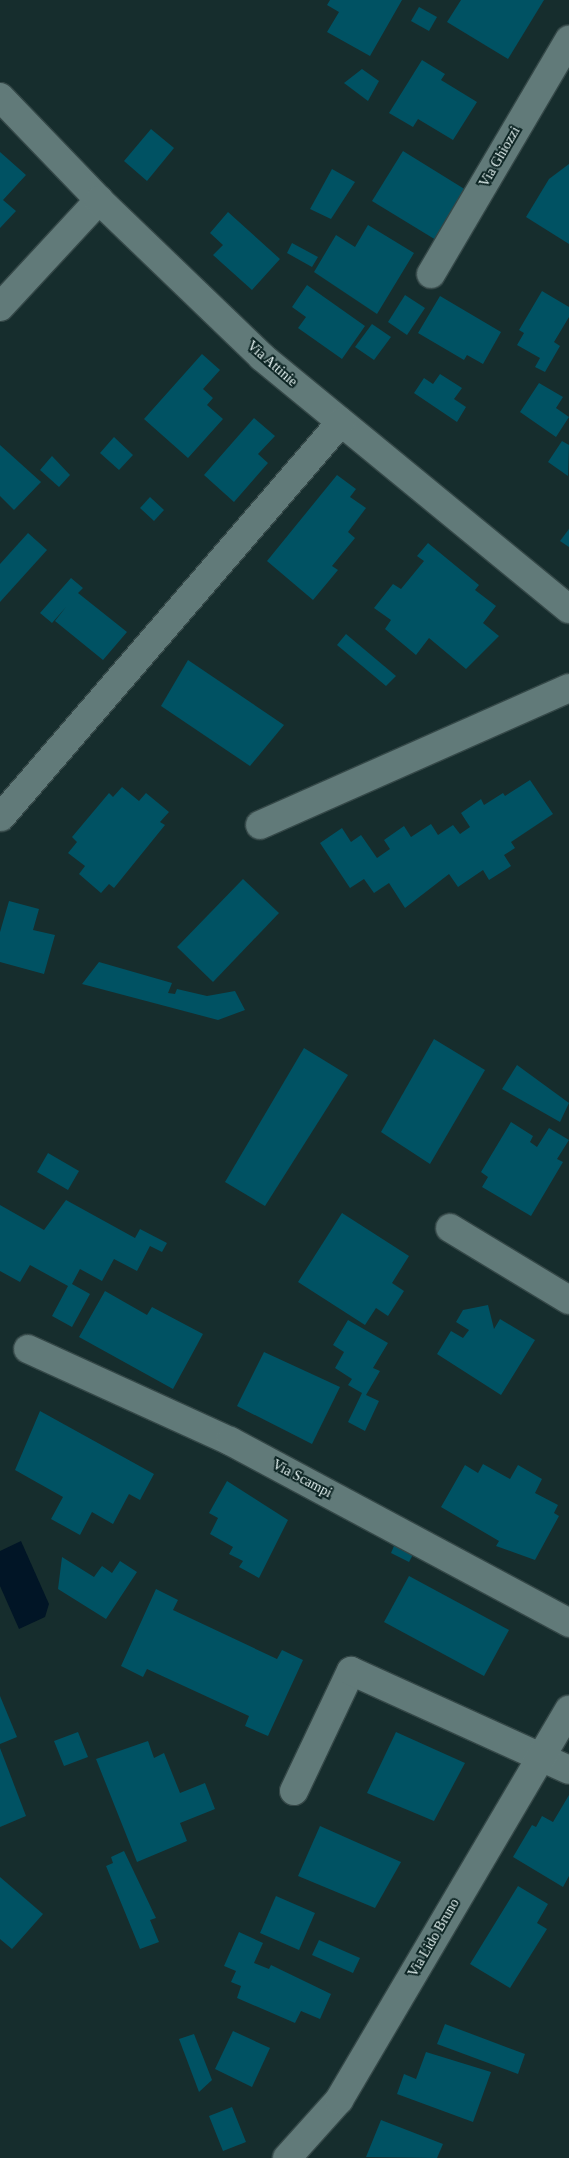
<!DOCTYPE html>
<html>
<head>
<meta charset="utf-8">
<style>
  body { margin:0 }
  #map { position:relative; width:569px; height:2158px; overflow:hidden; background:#162d2d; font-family:"Times New Roman",serif }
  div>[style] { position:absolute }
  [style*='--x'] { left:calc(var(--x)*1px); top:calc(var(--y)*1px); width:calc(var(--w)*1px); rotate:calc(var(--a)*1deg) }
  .water>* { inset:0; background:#011526 }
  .building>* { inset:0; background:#005263 }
  .roads { filter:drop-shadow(1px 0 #344747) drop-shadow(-1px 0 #344747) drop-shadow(0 1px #344747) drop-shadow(0 -1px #344747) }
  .street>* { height:28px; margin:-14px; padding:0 14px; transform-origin:14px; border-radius:14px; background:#617a79 }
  span { translate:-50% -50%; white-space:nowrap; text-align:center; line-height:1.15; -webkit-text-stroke:4px #0c2423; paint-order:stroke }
  .street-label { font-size:14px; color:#eaf8f7 }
</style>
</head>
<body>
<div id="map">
  <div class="water">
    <div style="clip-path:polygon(21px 1541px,49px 1604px,45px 1617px,19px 1629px,0 1586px,0 1551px)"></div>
  </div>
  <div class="building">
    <div style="clip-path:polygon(330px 0,402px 0,370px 56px,327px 32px,339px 12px,327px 5px)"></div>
    <div style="clip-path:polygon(461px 0,544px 0,508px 59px,447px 22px)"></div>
    <div style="clip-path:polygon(419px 7px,437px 17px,429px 31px,411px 21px)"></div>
    <div style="clip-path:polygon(422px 60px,445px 74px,441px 80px,477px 102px,453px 140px,418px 119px,413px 127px,389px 113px)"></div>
    <div style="clip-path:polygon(362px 69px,379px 81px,368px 101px,344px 83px)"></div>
    <div style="clip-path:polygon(151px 129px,174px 148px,147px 181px,124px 161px)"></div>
    <div style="clip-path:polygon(403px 151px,466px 190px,436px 240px,372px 201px)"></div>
    <div style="clip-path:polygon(0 152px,26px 175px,3px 200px,16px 211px,0 228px)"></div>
    <div style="clip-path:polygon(569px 164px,569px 244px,526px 217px,549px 179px)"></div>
    <div style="clip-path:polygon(332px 169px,355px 182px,331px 219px,310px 209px)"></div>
    <div style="clip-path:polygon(228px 212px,280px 259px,252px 290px,213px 255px,223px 245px,210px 233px)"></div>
    <div style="clip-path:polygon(368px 225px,414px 253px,377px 314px,314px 272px,336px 235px,355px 247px)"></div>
    <div style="clip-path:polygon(292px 243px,318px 257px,312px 267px,287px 253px)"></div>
    <div style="clip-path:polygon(307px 285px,365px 326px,342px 359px,298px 328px,306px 317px,292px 307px)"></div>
    <div style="clip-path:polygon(542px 291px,569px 307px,569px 317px,554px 342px,560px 346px,545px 372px,535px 367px,540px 358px,517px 345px,524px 333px,519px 330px)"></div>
    <div style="clip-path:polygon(405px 295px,425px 308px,407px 335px,388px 322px)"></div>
    <div style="clip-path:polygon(440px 296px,501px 332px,483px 364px,467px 355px,464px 360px,418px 333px)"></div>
    <div style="clip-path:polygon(372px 324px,391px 337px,374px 360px,355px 347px)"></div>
    <div style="clip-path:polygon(202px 354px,220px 370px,203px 389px,213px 398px,207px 405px,223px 419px,188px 458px,144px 419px)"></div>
    <div style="clip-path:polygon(440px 374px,462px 388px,454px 399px,466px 407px,457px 422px,414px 393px,424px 378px,433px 384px)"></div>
    <div style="clip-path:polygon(539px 383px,563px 397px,556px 408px,569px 417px,556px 437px,520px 412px)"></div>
    <div style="clip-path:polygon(254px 418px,275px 436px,258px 454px,268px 463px,234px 502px,204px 475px)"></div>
    <div style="clip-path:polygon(114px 437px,133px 455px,119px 470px,100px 453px)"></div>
    <div style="clip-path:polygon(562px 441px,569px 445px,568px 476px,548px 462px)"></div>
    <div style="clip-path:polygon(0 445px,41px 482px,14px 510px,0 496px)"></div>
    <div style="clip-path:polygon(52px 456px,70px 475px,59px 487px,40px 470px)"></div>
    <div style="clip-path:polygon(337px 475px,356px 489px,350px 497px,366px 508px,348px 532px,355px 538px,332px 566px,338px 570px,313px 600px,267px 561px)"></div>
    <div style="clip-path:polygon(150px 497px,164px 510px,154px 521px,140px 508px)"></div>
    <div style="clip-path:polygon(569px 529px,569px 547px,560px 541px)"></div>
    <div style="clip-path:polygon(28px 533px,47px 550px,0 602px,0 564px)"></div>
    <div style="clip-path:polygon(428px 543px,479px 585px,475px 590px,496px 606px,483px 623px,499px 636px,466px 669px,429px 638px,416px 655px,385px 629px,391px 620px,374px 608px,393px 584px,401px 589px,424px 561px,417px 556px)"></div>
    <div style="clip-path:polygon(71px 578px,83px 588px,78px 593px,127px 632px,103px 660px,55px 621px,66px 607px,52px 623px,40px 613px)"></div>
    <div style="clip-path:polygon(346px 634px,396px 676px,386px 686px,337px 645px)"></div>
    <div style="clip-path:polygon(188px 660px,284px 725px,250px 766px,161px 706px)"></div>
    <div style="clip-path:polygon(530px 780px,553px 814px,511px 842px,515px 848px,504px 855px,511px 866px,489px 880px,483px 870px,458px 887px,449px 874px,405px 908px,389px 883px,374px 893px,364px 879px,350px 888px,320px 843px,342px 828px,351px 842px,361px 835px,377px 858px,390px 849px,384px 840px,404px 826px,411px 837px,431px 824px,438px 835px,453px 825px,460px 834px,470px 827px,461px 813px,481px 799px,484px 805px,503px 793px,505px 796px)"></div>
    <div style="clip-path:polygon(122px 787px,139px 801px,146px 793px,169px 812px,160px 822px,165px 825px,114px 888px,109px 884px,101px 893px,79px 874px,85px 866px,68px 853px,77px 842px,72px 837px,109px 793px,113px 797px)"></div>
    <div style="clip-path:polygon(243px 879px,279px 913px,213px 982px,177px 947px)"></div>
    <div style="clip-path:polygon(9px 901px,39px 909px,33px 930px,55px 935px,44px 974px,0 962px,0 932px)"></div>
    <div style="clip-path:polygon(99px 962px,172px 983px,168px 993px,175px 994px,177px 989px,207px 996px,235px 991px,245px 1010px,218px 1020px,82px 984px)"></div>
    <div style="clip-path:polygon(434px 1039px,485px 1070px,430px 1164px,381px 1132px)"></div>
    <div style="clip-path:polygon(304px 1048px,348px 1075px,265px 1206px,225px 1182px)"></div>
    <div style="clip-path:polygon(517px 1065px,569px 1103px,560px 1122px,502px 1089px)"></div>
    <div style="clip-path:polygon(511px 1122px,533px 1136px,530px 1142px,537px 1147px,549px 1128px,569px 1140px,557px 1159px,563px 1162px,531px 1216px,482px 1187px,488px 1177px,481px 1172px)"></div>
    <div style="clip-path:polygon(48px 1153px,79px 1171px,68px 1190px,37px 1172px)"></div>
    <div style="clip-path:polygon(66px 1200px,135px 1238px,140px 1229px,167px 1243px,162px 1252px,150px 1246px,137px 1271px,114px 1259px,102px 1281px,80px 1269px,72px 1284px,90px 1294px,72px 1327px,52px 1316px,68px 1286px,30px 1265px,20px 1282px,0 1271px,0 1205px,44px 1230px)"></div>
    <div style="clip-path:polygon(342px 1213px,409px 1256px,392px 1283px,404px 1291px,388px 1316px,376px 1308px,365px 1325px,298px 1282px)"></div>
    <div style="clip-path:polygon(105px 1291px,147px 1315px,152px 1307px,203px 1334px,173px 1389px,79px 1337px)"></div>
    <div style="clip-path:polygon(488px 1305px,494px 1329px,500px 1319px,535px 1340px,501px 1395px,437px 1354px,451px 1331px,463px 1338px,469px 1330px,456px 1322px,463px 1310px)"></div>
    <div style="clip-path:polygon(348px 1320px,388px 1343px,373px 1368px,380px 1371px,366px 1395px,379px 1401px,365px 1431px,348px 1422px,362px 1393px,348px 1385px,352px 1379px,335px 1368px,344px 1352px,333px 1345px)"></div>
    <div style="clip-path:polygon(264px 1352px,340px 1387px,312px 1444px,237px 1406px)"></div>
    <div style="clip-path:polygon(40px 1411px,154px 1474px,140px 1500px,129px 1494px,113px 1524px,92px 1512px,80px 1535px,51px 1519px,63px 1497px,15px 1470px)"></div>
    <div style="clip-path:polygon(483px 1464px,510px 1479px,518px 1465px,542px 1479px,535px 1493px,558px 1505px,554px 1513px,559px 1516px,535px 1560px,496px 1546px,499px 1541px,441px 1507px,465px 1465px,478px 1473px)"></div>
    <div style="clip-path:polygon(227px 1481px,288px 1520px,259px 1578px,239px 1567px,243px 1561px,229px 1554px,233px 1547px,210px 1534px,218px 1518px,209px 1513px)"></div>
    <div style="clip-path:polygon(396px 1541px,415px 1551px,409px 1562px,391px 1553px)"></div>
    <div style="clip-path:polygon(62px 1557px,94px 1577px,102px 1566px,112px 1573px,120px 1561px,137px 1572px,106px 1619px,58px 1589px)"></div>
    <div style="clip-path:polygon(409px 1576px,509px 1630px,484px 1676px,384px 1622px)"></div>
    <div style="clip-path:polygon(156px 1589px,178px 1600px,173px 1610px,277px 1659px,282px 1650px,303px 1660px,268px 1736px,245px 1726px,249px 1716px,147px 1669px,143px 1677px,121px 1666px)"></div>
    <div style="clip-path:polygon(0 1696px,17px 1737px,0 1744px)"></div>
    <div style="clip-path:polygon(78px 1732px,88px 1757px,64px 1766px,54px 1741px)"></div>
    <div style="clip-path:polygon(396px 1732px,465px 1763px,434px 1821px,367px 1793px)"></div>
    <div style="clip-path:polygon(148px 1741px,154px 1758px,164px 1753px,180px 1793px,205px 1783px,215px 1809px,180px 1823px,187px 1841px,137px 1862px,96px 1759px)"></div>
    <div style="clip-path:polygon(0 1748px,26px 1816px,0 1827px)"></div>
    <div style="clip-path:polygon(569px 1795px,569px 1876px,563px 1887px,513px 1857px,532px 1825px,536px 1827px,542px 1816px,553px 1822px)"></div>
    <div style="clip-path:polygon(320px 1826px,401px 1862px,375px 1908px,298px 1876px)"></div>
    <div style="clip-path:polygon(124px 1851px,156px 1918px,150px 1920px,159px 1942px,140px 1949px,106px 1866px,113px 1863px,111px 1857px)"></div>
    <div style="clip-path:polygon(0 1877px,43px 1914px,12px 1949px,0 1939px)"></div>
    <div style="clip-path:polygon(518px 1886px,548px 1904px,537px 1923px,547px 1929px,510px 1988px,470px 1964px)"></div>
    <div style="clip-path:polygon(276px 1896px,315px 1913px,299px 1950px,260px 1933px)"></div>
    <div style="clip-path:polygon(239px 1932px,263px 1943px,254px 1963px,269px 1969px,271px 1965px,331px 1994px,320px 2019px,301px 2011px,295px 2023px,237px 1998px,241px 1986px,231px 1982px,236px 1971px,224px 1966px)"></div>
    <div style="clip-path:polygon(319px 1940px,360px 1958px,353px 1973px,312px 1955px)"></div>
    <div style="clip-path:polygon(445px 2024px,525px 2054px,518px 2074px,437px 2044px)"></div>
    <div style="clip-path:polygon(233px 2031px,270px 2048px,252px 2087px,215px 2069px)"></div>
    <div style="clip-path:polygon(194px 2034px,212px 2080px,199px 2092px,179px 2039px)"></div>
    <div style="clip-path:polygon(426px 2052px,491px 2072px,473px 2122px,397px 2094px,404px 2074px,416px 2079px)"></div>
    <div style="clip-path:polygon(232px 2107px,246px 2142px,223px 2151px,209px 2116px)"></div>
    <div style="clip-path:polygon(381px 2120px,443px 2144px,437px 2158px,366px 2157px)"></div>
  </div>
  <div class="roads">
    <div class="street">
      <div style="--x:0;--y:97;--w:143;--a:46.1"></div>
      <div style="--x:431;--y:274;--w:272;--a:-59.5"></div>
      <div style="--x:0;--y:307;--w:146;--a:-47.2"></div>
      <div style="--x:99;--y:200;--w:226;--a:43.9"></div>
      <div style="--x:262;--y:357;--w:397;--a:39.4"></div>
      <div style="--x:1;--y:817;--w:521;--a:-49.28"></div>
      <div style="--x:260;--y:825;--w:338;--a:-23.9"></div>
      <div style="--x:450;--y:1228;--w:139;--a:31.2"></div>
      <div style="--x:28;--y:1349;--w:222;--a:24.5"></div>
      <div style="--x:230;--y:1441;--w:385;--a:28.2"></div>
      <div style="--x:294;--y:1791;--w:133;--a:-64.6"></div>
      <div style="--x:351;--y:1671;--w:239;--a:24.4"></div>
      <div style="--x:287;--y:2158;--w:78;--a:-48.1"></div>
      <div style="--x:339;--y:2100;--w:453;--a:-59.5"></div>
    </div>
  </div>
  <div class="street-label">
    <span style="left:500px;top:157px;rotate:-60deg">Via Ghiozzi</span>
    <span style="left:272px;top:364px;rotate:41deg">Via Attinie</span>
    <span style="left:302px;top:1479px;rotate:28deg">Via Scampi</span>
    <span style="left:434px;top:1938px;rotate:-60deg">Via Lido Bruno</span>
  </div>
</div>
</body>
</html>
